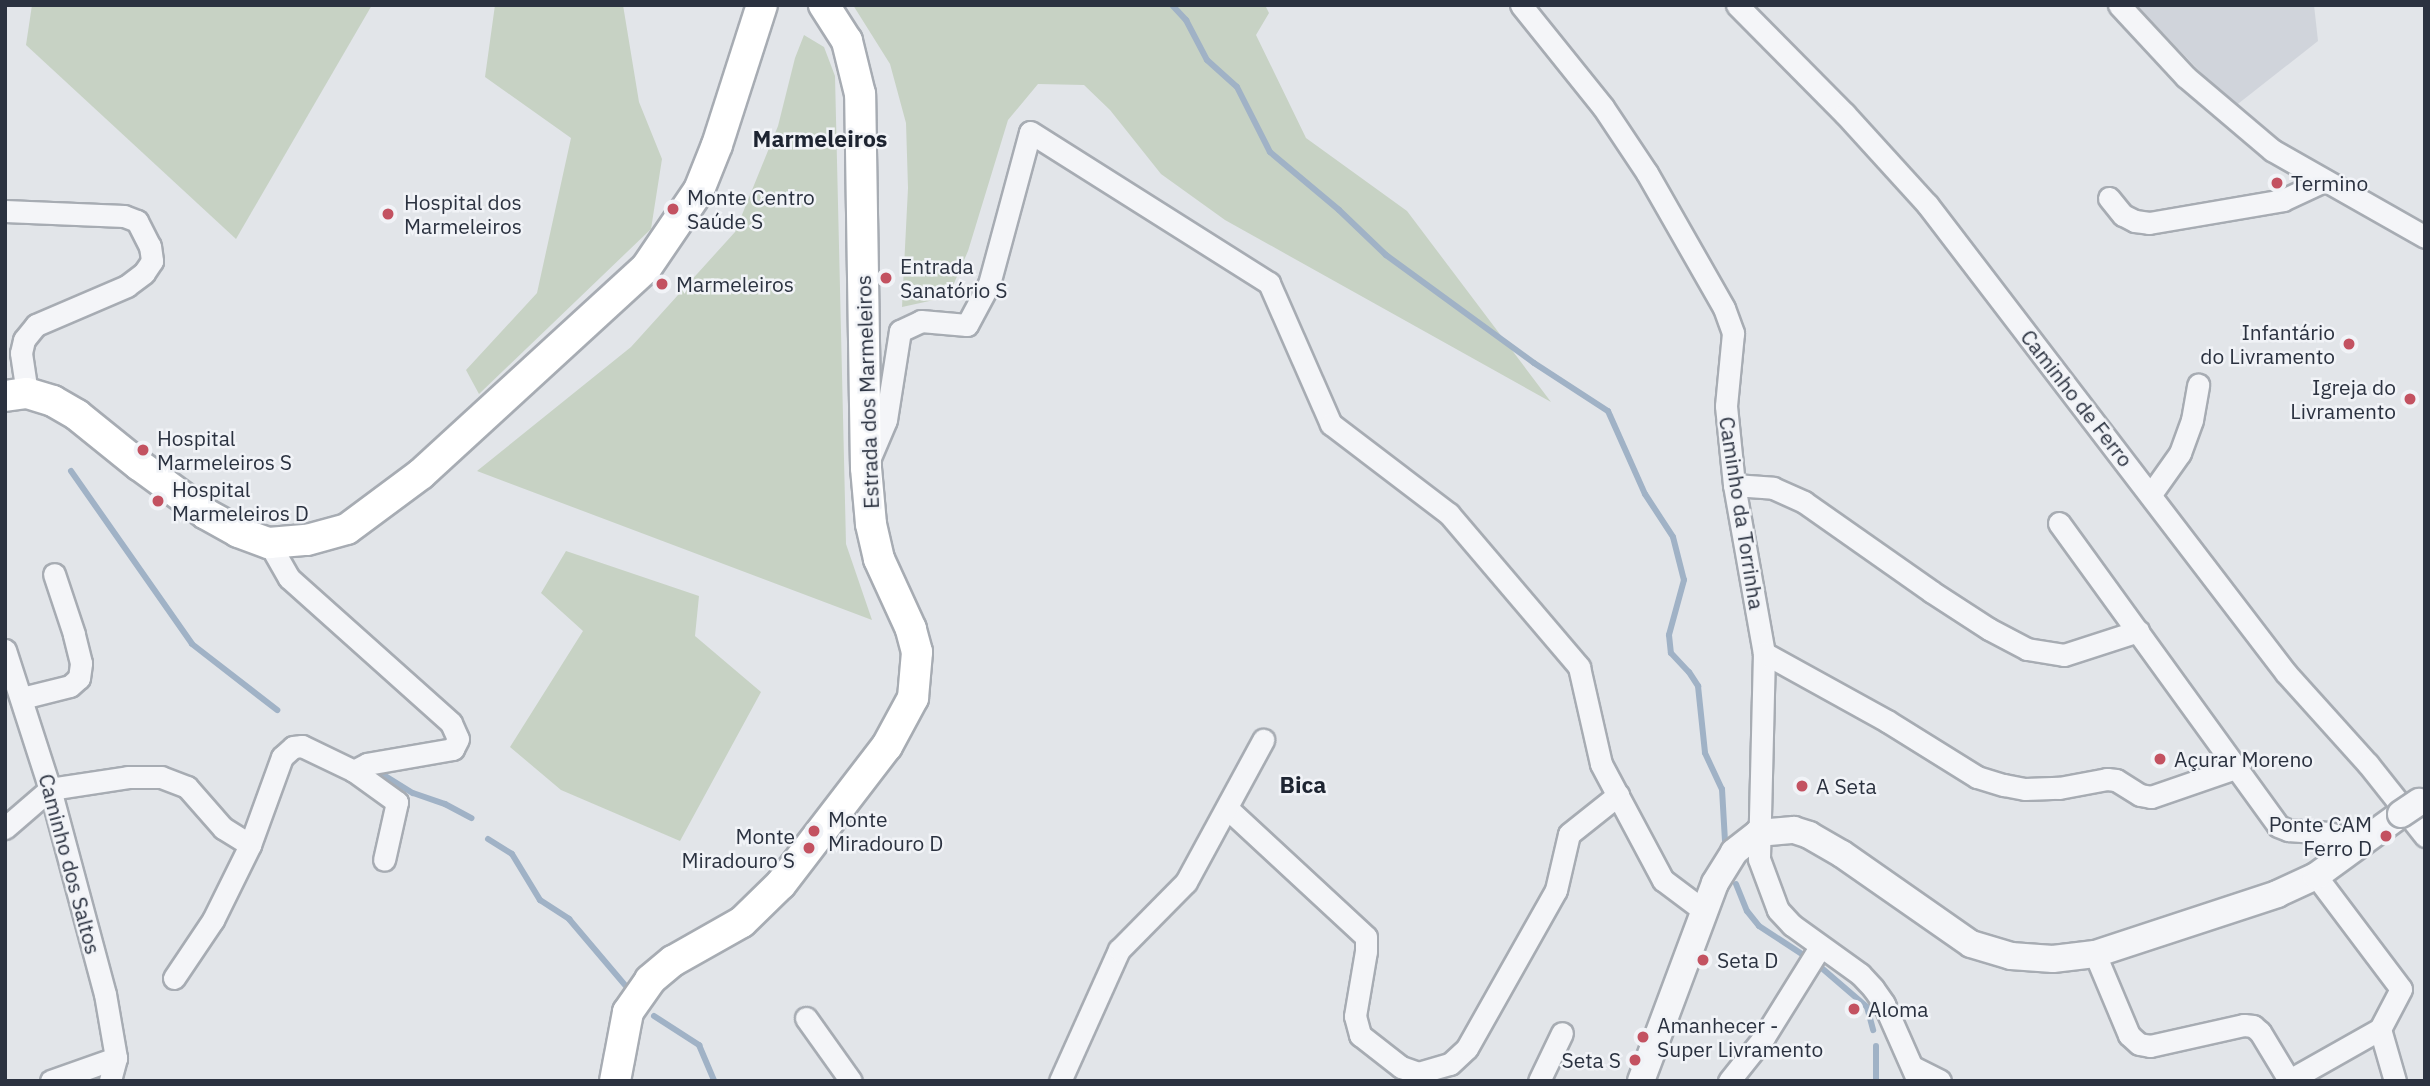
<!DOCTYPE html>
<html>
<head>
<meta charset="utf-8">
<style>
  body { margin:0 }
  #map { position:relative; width:2430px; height:1086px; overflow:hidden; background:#e2e5e9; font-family:"IBM Plex Sans",sans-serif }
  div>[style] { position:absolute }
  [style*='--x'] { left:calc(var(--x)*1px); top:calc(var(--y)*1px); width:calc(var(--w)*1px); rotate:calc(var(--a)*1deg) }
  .built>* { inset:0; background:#d0d4db }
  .green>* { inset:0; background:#c7d2c4 }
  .stream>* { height:6px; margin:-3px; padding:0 3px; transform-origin:3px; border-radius:3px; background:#a0b2c6 }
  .roads { filter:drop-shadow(2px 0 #a7acb3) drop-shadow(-2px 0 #a7acb3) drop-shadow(0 2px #a7acb3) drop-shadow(0 -2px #a7acb3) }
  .minor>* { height:21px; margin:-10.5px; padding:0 10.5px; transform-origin:10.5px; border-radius:10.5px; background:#f4f5f8 }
  .tertiary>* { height:26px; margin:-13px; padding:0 13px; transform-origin:13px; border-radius:13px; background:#f4f5f8 }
  .secondary>* { height:30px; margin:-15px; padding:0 15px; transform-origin:15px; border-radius:15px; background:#fff }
  .bridges { filter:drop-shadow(2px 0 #a7acb3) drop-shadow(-2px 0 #a7acb3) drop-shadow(0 2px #a7acb3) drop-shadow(0 -2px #a7acb3) }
  .tertiary-bridge>* { height:26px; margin:-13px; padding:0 13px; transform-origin:13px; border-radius:13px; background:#f4f5f8 }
  .dots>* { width:19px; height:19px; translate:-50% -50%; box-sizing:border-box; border:4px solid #f1f3f7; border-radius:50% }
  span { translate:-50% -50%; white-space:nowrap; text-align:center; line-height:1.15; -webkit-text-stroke:5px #f1f3f7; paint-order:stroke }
  .poi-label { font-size:21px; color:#2b3240 }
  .left { translate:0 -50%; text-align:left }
  .right { translate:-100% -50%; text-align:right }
  .street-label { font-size:21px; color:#2b3240 }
  .neighbourhood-label { font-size:23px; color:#1d2431; font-weight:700 }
  .frame { position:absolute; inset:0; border:7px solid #2b3240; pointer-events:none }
</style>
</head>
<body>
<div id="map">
  <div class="built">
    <div style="clip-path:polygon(2136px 5px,2314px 5px,2318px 41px,2234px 107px)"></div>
  </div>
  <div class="green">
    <div style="clip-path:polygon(32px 5px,372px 5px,236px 239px,26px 45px)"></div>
    <div style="clip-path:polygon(495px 5px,623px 5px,639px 102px,662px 159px,651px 229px,479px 394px,466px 370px,537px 293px,571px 138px,485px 77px)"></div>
    <div style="clip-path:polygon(853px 5px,1265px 5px,1269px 13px,1256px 35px,1306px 138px,1407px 211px,1551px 402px,1225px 220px,1161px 174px,1110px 110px,1084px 85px,1038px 84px,1008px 120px,968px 251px,952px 288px,934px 300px,902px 307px,908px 188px,906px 123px,890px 64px)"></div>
    <div style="clip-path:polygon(804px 35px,824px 47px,835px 76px,846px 544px,872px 620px,477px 471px,631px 347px,735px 232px,778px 126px,795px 58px)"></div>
    <div style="clip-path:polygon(566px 551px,699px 596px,695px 636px,761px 692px,680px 841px,561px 790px,510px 747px,583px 631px,541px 593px)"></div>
  </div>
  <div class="stream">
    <div style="--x:1172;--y:5;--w:21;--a:47"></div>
    <div style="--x:1186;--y:20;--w:45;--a:62.3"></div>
    <div style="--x:1207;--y:60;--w:40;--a:42"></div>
    <div style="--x:1237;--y:87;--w:73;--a:63.1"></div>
    <div style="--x:1270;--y:152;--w:90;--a:40"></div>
    <div style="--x:1339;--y:210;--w:65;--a:43.8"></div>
    <div style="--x:1386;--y:255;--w:183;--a:36.1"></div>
    <div style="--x:1534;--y:363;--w:88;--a:33"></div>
    <div style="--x:1608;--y:411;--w:91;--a:66"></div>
    <div style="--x:1645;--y:494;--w:51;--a:56.9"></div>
    <div style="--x:1673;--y:537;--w:44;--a:75.7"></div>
    <div style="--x:1684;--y:580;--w:57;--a:105.3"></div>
    <div style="--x:1669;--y:635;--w:18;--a:84"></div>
    <div style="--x:1671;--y:653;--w:26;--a:47"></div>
    <div style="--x:1689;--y:672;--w:17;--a:57"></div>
    <div style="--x:1698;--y:686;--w:67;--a:84"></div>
    <div style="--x:1705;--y:753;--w:40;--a:65"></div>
    <div style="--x:1722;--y:789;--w:52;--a:86.7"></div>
    <div style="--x:71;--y:471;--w:211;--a:55"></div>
    <div style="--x:192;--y:644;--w:108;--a:37.8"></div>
    <div style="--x:382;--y:774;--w:36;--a:32"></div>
    <div style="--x:413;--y:793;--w:34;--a:19"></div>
    <div style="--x:445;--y:804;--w:30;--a:28"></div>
    <div style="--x:488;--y:839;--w:28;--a:32"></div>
    <div style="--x:512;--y:854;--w:54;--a:58.7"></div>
    <div style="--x:540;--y:900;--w:35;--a:33"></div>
    <div style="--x:569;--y:919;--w:87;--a:49.7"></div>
    <div style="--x:1736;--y:884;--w:29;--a:68"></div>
    <div style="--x:1747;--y:911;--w:19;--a:51"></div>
    <div style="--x:1759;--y:926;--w:69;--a:33.2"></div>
    <div style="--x:1817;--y:964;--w:66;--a:40.7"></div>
    <div style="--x:1867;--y:1007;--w:24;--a:75"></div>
    <div style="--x:654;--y:1016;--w:54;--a:32.8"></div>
    <div style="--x:699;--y:1045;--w:39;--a:67"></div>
    <div style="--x:1876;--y:1081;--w:35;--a:-90"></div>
  </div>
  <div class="roads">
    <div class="minor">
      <div style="--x:1521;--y:5;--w:131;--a:51.2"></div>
      <div style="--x:1603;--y:107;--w:79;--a:56.3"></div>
      <div style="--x:1647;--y:173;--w:155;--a:60.3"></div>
      <div style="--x:1724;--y:308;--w:27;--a:70"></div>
      <div style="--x:1733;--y:333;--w:73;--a:95.5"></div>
      <div style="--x:1726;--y:406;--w:79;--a:84.2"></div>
      <div style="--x:1734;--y:485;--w:171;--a:79.9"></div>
      <div style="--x:1764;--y:653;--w:206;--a:91.4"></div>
      <div style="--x:1759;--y:859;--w:54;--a:69.6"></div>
      <div style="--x:1778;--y:910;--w:21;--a:47"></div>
      <div style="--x:1792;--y:925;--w:84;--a:35.8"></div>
      <div style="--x:1860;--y:974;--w:19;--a:47"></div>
      <div style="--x:1873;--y:988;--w:19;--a:55"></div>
      <div style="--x:1884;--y:1004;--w:84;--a:66.2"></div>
      <div style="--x:1737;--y:5;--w:153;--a:45.3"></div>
      <div style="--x:1845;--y:114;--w:122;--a:47.7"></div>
      <div style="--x:1927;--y:204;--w:591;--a:52.57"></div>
      <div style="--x:2286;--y:673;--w:122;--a:48"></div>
      <div style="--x:2368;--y:764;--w:92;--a:51.6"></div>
      <div style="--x:2119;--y:5;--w:98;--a:47.1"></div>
      <div style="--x:2186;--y:77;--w:113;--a:40.3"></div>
      <div style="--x:2272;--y:150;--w:176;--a:29.6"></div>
      <div style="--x:2109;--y:198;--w:22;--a:51"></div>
      <div style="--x:2123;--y:215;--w:13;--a:27"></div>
      <div style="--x:2135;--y:221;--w:14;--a:8"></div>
      <div style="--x:2149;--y:223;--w:136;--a:-9.7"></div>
      <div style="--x:2283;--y:200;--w:45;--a:-24.9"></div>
      <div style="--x:5;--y:211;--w:119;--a:2.4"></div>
      <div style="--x:124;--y:216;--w:14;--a:21"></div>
      <div style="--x:137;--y:221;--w:28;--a:63"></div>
      <div style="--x:150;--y:246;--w:15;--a:82"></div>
      <div style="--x:152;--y:261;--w:14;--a:124"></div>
      <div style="--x:144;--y:273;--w:21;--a:143"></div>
      <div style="--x:127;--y:286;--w:99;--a:156.8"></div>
      <div style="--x:36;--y:325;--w:19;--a:129"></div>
      <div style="--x:24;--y:340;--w:13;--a:103"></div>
      <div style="--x:21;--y:353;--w:40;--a:81.5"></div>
      <div style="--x:869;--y:460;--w:43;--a:-67"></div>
      <div style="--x:886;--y:420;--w:90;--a:-81.1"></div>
      <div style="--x:900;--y:331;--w:23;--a:-25"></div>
      <div style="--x:921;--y:321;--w:46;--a:5"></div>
      <div style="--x:967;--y:325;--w:47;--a:-61.8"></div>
      <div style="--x:989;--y:284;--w:157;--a:-74.9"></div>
      <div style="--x:1030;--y:132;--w:283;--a:32.3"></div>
      <div style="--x:1269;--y:283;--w:154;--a:66.3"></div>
      <div style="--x:1331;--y:424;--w:148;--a:37.3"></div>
      <div style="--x:1449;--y:514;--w:201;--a:49.6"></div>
      <div style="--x:1579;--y:667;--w:99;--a:77.2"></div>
      <div style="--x:1601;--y:764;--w:132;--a:61.9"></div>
      <div style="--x:1663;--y:880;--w:50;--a:36.9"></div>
      <div style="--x:1734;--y:485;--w:39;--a:4"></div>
      <div style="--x:1773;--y:488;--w:34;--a:24"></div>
      <div style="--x:1804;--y:502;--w:156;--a:35.1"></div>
      <div style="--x:1932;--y:592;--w:68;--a:33"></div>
      <div style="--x:1989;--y:629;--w:43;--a:27.8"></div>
      <div style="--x:2027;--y:649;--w:37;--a:9"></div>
      <div style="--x:2064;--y:655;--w:78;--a:-18"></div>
      <div style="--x:2151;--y:494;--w:50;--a:-54.7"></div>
      <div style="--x:2180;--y:453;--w:35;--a:-70"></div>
      <div style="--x:2192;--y:420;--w:36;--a:-80"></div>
      <div style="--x:2059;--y:523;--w:374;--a:54.1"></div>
      <div style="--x:2278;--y:826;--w:11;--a:22"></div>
      <div style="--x:2288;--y:830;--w:41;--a:4.2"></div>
      <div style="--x:2329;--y:833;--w:17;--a:17"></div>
      <div style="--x:2345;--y:838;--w:13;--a:48"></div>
      <div style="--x:269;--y:543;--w:40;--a:60.3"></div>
      <div style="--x:289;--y:578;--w:217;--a:41.8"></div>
      <div style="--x:451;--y:723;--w:17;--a:66"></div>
      <div style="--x:458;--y:739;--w:11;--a:117"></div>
      <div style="--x:453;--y:749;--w:87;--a:170.1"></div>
      <div style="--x:367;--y:764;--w:15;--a:152"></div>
      <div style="--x:5;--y:650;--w:146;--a:72.1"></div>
      <div style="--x:50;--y:789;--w:212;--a:75"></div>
      <div style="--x:105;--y:994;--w:65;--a:80.2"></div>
      <div style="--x:116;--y:1058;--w:24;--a:105"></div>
      <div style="--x:1764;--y:653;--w:141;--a:28.9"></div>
      <div style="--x:1887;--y:721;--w:106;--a:31.9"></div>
      <div style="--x:1977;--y:777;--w:28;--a:17"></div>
      <div style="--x:2004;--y:785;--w:21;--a:11"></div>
      <div style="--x:2025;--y:789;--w:34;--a:-2"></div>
      <div style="--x:2059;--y:788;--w:49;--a:-10.6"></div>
      <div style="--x:2107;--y:779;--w:9;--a:6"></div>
      <div style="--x:2116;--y:780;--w:28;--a:32"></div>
      <div style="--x:2140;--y:795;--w:11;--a:10"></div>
      <div style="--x:2151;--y:797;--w:92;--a:-19"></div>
      <div style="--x:22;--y:698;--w:49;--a:-14"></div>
      <div style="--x:70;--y:686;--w:12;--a:-42"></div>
      <div style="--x:79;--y:678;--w:15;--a:-82"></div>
      <div style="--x:81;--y:663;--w:30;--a:-104"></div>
      <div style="--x:74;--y:634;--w:63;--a:-108.4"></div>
      <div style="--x:50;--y:789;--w:79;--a:-8.7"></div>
      <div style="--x:128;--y:777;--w:33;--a:0"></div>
      <div style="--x:161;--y:777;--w:28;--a:21"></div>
      <div style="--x:187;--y:787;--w:55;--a:48.7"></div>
      <div style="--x:223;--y:828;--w:32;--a:32"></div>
      <div style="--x:250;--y:845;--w:94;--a:-70"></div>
      <div style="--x:282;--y:757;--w:15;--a:-42"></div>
      <div style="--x:293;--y:747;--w:9;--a:-6"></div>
      <div style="--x:302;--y:746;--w:58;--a:25.7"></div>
      <div style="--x:354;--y:771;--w:53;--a:35.8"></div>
      <div style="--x:397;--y:802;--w:59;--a:102.6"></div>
      <div style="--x:1228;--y:809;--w:188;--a:42.8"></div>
      <div style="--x:1366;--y:937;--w:14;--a:90"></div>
      <div style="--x:1366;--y:951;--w:66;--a:99.6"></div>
      <div style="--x:1355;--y:1016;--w:20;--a:75"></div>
      <div style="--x:1360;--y:1035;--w:52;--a:38"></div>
      <div style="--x:1401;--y:1067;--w:18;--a:19"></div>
      <div style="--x:1418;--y:1073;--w:33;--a:-16"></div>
      <div style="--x:1450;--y:1064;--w:23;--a:-43"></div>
      <div style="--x:1467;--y:1048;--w:181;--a:-60.6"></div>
      <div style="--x:1556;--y:890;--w:57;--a:-76.9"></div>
      <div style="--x:1569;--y:834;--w:63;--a:-38.5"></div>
      <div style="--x:5;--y:828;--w:60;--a:-40.9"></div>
      <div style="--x:2316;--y:876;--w:141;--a:53"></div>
      <div style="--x:2401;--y:989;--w:45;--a:117.7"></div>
      <div style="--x:2380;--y:1029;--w:54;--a:73.9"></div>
      <div style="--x:2095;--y:954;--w:88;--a:67.2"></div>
      <div style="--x:2129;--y:1035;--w:13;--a:42"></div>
      <div style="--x:2139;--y:1044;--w:11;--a:10"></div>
      <div style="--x:2150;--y:1046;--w:96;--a:-12.6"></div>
      <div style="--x:2244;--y:1025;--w:9;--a:6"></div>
      <div style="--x:2253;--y:1026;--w:9;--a:41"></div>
      <div style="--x:2260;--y:1032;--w:56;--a:58.9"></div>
      <div style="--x:174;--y:978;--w:70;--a:-56.1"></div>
      <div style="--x:213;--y:920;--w:84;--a:-63.7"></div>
      <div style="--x:806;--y:1018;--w:77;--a:54.5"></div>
      <div style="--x:1915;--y:1068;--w:28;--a:27"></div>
      <div style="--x:51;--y:1081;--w:69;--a:-19.5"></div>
      <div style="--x:1060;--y:1081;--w:144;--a:-65.8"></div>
      <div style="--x:1119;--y:950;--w:95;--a:-45.4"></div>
      <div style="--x:1186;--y:882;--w:162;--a:-61.5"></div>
      <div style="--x:1539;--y:1081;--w:53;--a:-64.4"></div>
      <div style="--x:1729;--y:1081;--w:56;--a:-51.5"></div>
      <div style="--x:1764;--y:1037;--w:106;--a:-58.1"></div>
      <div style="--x:2288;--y:1081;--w:106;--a:-29.5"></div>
    </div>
    <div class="tertiary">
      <div style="--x:1641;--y:1081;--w:211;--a:-69.5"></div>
      <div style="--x:1715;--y:883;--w:36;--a:-58"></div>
      <div style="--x:1734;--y:852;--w:31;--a:-38"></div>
      <div style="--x:1758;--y:833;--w:36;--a:-5"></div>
      <div style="--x:1794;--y:830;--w:16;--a:18"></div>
      <div style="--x:1809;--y:835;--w:38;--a:30"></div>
      <div style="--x:1842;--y:854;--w:157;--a:34.9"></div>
      <div style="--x:1971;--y:944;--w:42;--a:16.7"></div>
      <div style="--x:2011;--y:956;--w:42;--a:4.1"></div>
      <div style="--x:2053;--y:959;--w:42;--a:-6.8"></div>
      <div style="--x:2095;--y:954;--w:192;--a:-18.2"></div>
      <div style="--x:2277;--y:894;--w:43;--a:-24.8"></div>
      <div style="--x:2316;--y:876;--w:105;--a:-36.1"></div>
    </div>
    <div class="secondary">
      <div style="--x:5;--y:396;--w:22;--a:-8"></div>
      <div style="--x:27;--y:393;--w:27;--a:17"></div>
      <div style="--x:53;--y:401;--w:28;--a:30"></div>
      <div style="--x:77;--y:415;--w:80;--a:38.9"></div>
      <div style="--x:139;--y:465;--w:83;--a:36.2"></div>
      <div style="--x:206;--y:514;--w:37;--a:29"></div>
      <div style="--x:238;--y:532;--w:33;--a:20"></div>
      <div style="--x:269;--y:543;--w:38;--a:-5"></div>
      <div style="--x:307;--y:540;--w:41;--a:-15.4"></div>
      <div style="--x:347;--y:529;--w:92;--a:-36.6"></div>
      <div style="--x:421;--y:474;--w:305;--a:-42.5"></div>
      <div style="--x:646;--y:268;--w:94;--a:-55.8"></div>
      <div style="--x:699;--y:190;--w:48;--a:-68.2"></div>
      <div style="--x:717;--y:145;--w:147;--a:-72.2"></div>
      <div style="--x:615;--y:1081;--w:70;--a:-79.3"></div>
      <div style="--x:628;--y:1012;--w:39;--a:-55"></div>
      <div style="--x:650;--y:980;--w:30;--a:-40"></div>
      <div style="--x:673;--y:961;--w:79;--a:-29.5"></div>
      <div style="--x:742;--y:922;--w:54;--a:-44.3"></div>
      <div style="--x:781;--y:884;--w:174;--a:-52.5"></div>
      <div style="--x:887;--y:746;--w:55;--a:-61.6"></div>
      <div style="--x:913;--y:698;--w:46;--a:-85"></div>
      <div style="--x:917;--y:652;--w:24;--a:-105"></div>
      <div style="--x:911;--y:629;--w:77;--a:-114.6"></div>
      <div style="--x:879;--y:559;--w:36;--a:-103"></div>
      <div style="--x:871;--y:524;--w:56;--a:-95.1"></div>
      <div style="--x:866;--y:468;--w:374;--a:-90.9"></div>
      <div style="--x:860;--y:94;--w:55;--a:-103.8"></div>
      <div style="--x:847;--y:41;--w:43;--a:-122.6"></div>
    </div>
  </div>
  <div class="bridges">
    <div class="tertiary-bridge">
      <div style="--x:2401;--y:814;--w:22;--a:-34"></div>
    </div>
  </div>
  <div class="dots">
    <div style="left:2277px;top:183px;background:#c35261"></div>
    <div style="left:673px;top:209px;background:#c35261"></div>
    <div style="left:388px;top:214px;background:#c35261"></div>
    <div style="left:886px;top:278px;background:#c35261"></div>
    <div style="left:662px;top:284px;background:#c35261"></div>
    <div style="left:2349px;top:344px;background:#c35261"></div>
    <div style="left:2410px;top:399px;background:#c35261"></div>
    <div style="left:143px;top:450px;background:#c35261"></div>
    <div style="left:158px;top:501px;background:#c35261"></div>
    <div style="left:2160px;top:759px;background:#c35261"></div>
    <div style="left:1802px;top:786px;background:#c35261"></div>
    <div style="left:814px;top:831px;background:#c35261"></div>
    <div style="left:2386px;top:836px;background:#c35261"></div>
    <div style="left:809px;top:848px;background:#c35261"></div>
    <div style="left:1703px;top:960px;background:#c35261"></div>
    <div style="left:1854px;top:1009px;background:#c35261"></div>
    <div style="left:1643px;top:1037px;background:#c35261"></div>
    <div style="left:1635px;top:1060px;background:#c35261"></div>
  </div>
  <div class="poi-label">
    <span class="left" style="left:2291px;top:183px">Termino</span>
    <span class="left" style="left:687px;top:209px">Monte Centro<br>Saúde S</span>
    <span class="left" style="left:404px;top:214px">Hospital dos<br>Marmeleiros</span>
    <span class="left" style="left:900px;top:278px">Entrada<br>Sanatório S</span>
    <span class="left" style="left:676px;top:284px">Marmeleiros</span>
    <span class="right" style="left:2335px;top:344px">Infantário<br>do Livramento</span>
    <span class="right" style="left:2396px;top:399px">Igreja do<br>Livramento</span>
    <span class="left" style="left:157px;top:450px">Hospital<br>Marmeleiros S</span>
    <span class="left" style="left:172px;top:501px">Hospital<br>Marmeleiros D</span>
    <span class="left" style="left:2174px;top:759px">Açurar Moreno</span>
    <span class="left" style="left:1816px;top:786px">A Seta</span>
    <span class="left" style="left:828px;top:831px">Monte<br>Miradouro D</span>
    <span class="right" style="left:2372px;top:836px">Ponte CAM<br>Ferro D</span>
    <span class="right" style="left:795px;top:848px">Monte<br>Miradouro S</span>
    <span class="left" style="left:1717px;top:960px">Seta D</span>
    <span class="left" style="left:1868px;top:1009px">Aloma</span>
    <span class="left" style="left:1657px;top:1037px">Amanhecer -<br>Super Livramento</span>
    <span class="right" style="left:1621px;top:1060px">Seta S</span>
  </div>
  <div class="street-label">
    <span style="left:867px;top:392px;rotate:-92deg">Estrada dos Marmeleiros</span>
    <span style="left:2077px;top:398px;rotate:52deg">Caminho de Ferro</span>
    <span style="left:1742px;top:513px;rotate:81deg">Caminho da Torrinha</span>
    <span style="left:70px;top:864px;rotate:75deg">Caminho dos Saltos</span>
  </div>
  <div class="neighbourhood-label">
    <span style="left:820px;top:138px">Marmeleiros</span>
    <span style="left:1303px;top:784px">Bica</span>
  </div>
  <div class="frame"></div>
</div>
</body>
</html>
